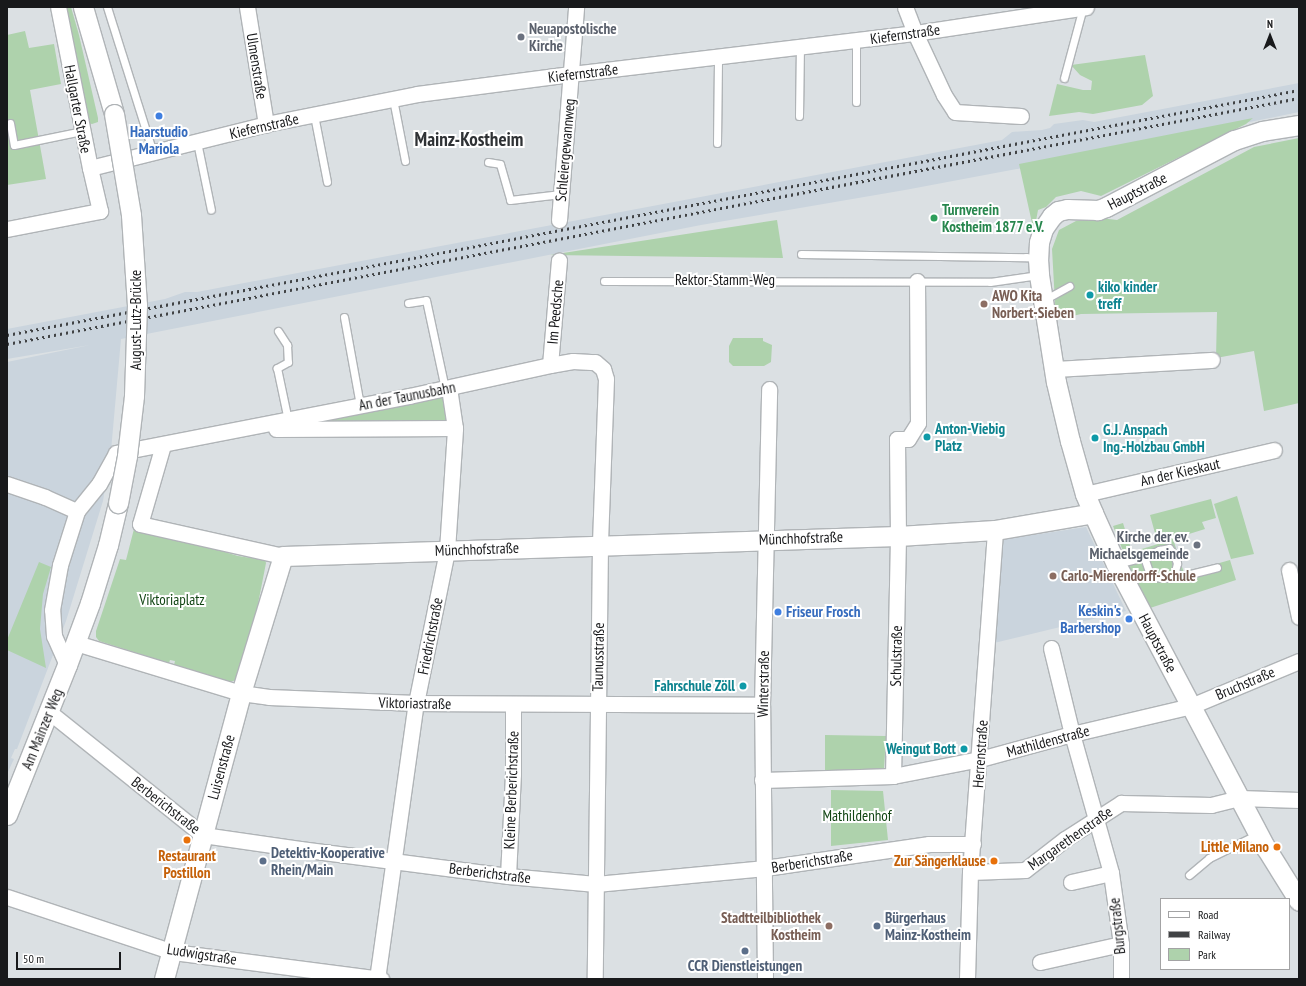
<!DOCTYPE html>
<html>
<head>
<meta charset="utf-8">
<style>
  body { margin:0 }
  #map { position:relative; width:1306px; height:986px; overflow:hidden; background:#dbe0e3; font-family:"PT Sans Narrow",sans-serif }
  div>[style] { position:absolute }
  [style*='--x'] { left:calc(var(--x)*1px); top:calc(var(--y)*1px); width:calc(var(--w)*1px); rotate:calc(var(--a)*1deg) }
  .built>* { inset:0; background:#cad4dd }
  .green>* { inset:0; background:#aed2ac }
  .roads { filter:drop-shadow(1px 0 #b0b4b7) drop-shadow(-1px 0 #b0b4b7) drop-shadow(0 1px #b0b4b7) drop-shadow(0 -1px #b0b4b7) }
  .service>* { height:7px; margin:-3.5px; padding:0 3.5px; transform-origin:3.5px; border-radius:3.5px; background:#fff }
  .minor>* { height:15px; margin:-7.5px; padding:0 7.5px; transform-origin:7.5px; border-radius:7.5px; background:#fff }
  .tertiary>* { height:19px; margin:-9.5px; padding:0 9.5px; transform-origin:9.5px; border-radius:9.5px; background:#fff }
  .rail>* { height:3px; margin-top:-1.5px; transform-origin:0; background:repeating-linear-gradient(90deg,#414345 0 2px,transparent 0 6px) }
  .bridges { filter:drop-shadow(1px 0 #b0b4b7) drop-shadow(-1px 0 #b0b4b7) drop-shadow(0 1px #b0b4b7) drop-shadow(0 -1px #b0b4b7) }
  .tertiary-bridge>* { height:19px; margin:-9.5px; padding:0 9.5px; transform-origin:9.5px; border-radius:9.5px; background:#fff }
  .dots>* { width:11px; height:11px; translate:-50% -50%; box-sizing:border-box; border:2px solid #fff; border-radius:50% }
  span { translate:-50% -50%; white-space:nowrap; text-align:center; line-height:1.15; -webkit-text-stroke:4px #fff; paint-order:stroke }
  .worship-label { font-size:15px; color:#5b616d; font-weight:700 }
  .left { translate:0 -50%; text-align:left }
  .right { translate:-100% -50%; text-align:right }
  .street-label { font-size:15px; color:#18191b }
  .shop-label { font-size:15px; color:#366cbe; font-weight:700 }
  .leisure-label { font-size:15px; color:#27864d; font-weight:700 }
  .culture-label { font-size:15px; color:#0d838f; font-weight:700 }
  .education-label { font-size:15px; color:#785e54; font-weight:700 }
  .park-label { font-size:15px; color:#114513 }
  .food-label { font-size:15px; color:#c56008; font-weight:700 }
  .service-label { font-size:15px; color:#4e5e75; font-weight:700 }
  .district-label { font-size:19px; color:#2f3235; font-weight:700 }
  .frame { position:absolute; inset:0; border:8px solid #18191b; pointer-events:none }
  .legend { position:absolute; left:1160px; top:898px; width:130px; height:72px; box-sizing:border-box; background:#fff; border:1px solid #a3a3a4; margin:0; padding:5px 7px; list-style:none; font-size:12px; color:#18191b }
  .legend li { display:flex; align-items:center; gap:8px; height:20px }
  .legend b { width:20px; border:1px solid #a3a3a4 }
  .north { position:absolute; left:1250px; top:16px; width:40px; height:40px; -webkit-text-stroke:3px #fff; paint-order:stroke; rotate:0deg; font-size:11px; font-weight:700; line-height:16px; text-align:center; color:#18191b }
  .north::after { content:''; display:block; margin:auto; width:14px; height:18px; background:#18191b; clip-path:polygon(50% 0,100% 100%,50% 72%,0 100%) }
  .scale { position:absolute; left:16px; top:952px; width:105px; height:18px; box-sizing:border-box; border:2px solid #18191b; border-top:0; padding-left:5px; font-size:12px; line-height:14px; white-space:nowrap; color:#18191b; -webkit-text-stroke:3px #fff; paint-order:stroke }
</style>
</head>
<body>
<div id="map">
  <div class="built">
    <div style="clip-path:polygon(1299px 83px,1299px 112px,1028px 167px,905px 190px,701px 225px,121px 339px,111px 451px,103px 501px,66px 621px,17px 749px,15px 749px,11px 758px,14px 759px,7px 774px,7px 362px,90px 345px,7px 359px,7px 329px,165px 299px,185px 292px,197px 292px,1002px 140px,1012px 132px,1042px 130px,1050px 128px,1054px 124px,1083px 120px,1094px 122px)"></div>
    <div style="clip-path:polygon(1086px 527px,1126px 611px,994px 643px,999px 540px)"></div>
  </div>
  <div class="green">
    <div style="clip-path:polygon(63px 7px,71px 7px,79px 35px,98px 118px,98px 122px,92px 124px,87px 123px)"></div>
    <div style="clip-path:polygon(25px 31px,29px 48px,54px 44px,61px 84px,30px 90px,46px 179px,7px 185px,7px 35px)"></div>
    <div style="clip-path:polygon(1145px 55px,1153px 96px,1142px 105px,1093px 114px,1079px 112px,1049px 116px,1057px 84px,1083px 90px,1091px 90px,1092px 81px,1080px 75px,1071px 65px)"></div>
    <div style="clip-path:polygon(1253px 118px,1246px 124px,1101px 196px,1081px 191px,1056px 197px,1046px 207px,1038px 210px,1034px 232px,1019px 164px)"></div>
    <div style="clip-path:polygon(1299px 138px,1299px 403px,1264px 411px,1254px 351px,1216px 358px,1217px 312px,1081px 314px,1056px 320px,1052px 249px,1059px 230px,1076px 221px,1100px 218px,1117px 220px,1254px 147px)"></div>
    <div style="clip-path:polygon(777px 220px,783px 258px,550px 255px)"></div>
    <div style="clip-path:polygon(733px 338px,763px 338px,763px 341px,772px 345px,771px 362px,764px 366px,733px 366px,729px 362px,729px 346px)"></div>
    <div style="clip-path:polygon(449px 388px,455px 428px,241px 430px)"></div>
    <div style="clip-path:polygon(1237px 496px,1254px 554px,1231px 559px,1214px 504px)"></div>
    <div style="clip-path:polygon(1211px 499px,1216px 518px,1202px 522px,1205px 529px,1173px 539px,1184px 573px,1230px 560px,1236px 580px,1150px 608px,1135px 581px,1113px 526px,1123px 523px,1132px 552px,1158px 544px,1150px 515px)"></div>
    <div style="clip-path:polygon(135px 525px,238px 556px,265px 560px,266px 563px,245px 670px,237px 680px,229px 682px,174px 665px,175px 661px,170px 660px,169px 663px,99px 641px,96px 637px,96px 631px,120px 559px,126px 560px)"></div>
    <div style="clip-path:polygon(39px 562px,51px 567px,43px 594px,40px 629px,46px 668px,7px 650px,7px 640px)"></div>
    <div style="clip-path:polygon(825px 735px,886px 736px,884px 769px,825px 771px)"></div>
    <div style="clip-path:polygon(831px 790px,883px 791px,888px 840px,831px 846px)"></div>
  </div>
  <div class="roads">
    <div class="service">
      <div style="--x:107;--y:7;--w:153;--a:72.5"></div>
      <div style="--x:856;--y:40;--w:62;--a:90"></div>
      <div style="--x:1064;--y:78;--w:73;--a:-75"></div>
      <div style="--x:393;--y:99;--w:63;--a:79"></div>
      <div style="--x:314;--y:115;--w:68;--a:79"></div>
      <div style="--x:799;--y:116;--w:69;--a:-89.2"></div>
      <div style="--x:10;--y:123;--w:22;--a:80"></div>
      <div style="--x:14;--y:145;--w:69;--a:-11.6"></div>
      <div style="--x:197;--y:142;--w:69;--a:78.4"></div>
      <div style="--x:717;--y:143;--w:86;--a:-89.3"></div>
      <div style="--x:488;--y:162;--w:12;--a:9"></div>
      <div style="--x:500;--y:164;--w:37;--a:74"></div>
      <div style="--x:510;--y:200;--w:51;--a:-6.7"></div>
      <div style="--x:801;--y:254;--w:225;--a:0.8"></div>
      <div style="--x:1026;--y:257;--w:12;--a:9"></div>
      <div style="--x:604;--y:281;--w:386;--a:0.1"></div>
      <div style="--x:990;--y:282;--w:49;--a:-8.3"></div>
      <div style="--x:1044;--y:300;--w:29;--a:-29"></div>
      <div style="--x:408;--y:303;--w:18;--a:-9"></div>
      <div style="--x:426;--y:300;--w:91;--a:77.9"></div>
      <div style="--x:344;--y:317;--w:89;--a:79.7"></div>
      <div style="--x:278;--y:331;--w:17;--a:57"></div>
      <div style="--x:287;--y:345;--w:17;--a:87"></div>
      <div style="--x:288;--y:362;--w:13;--a:151"></div>
      <div style="--x:277;--y:368;--w:53;--a:78.1"></div>
      <div style="--x:1144;--y:557;--w:21;--a:71"></div>
      <div style="--x:1151;--y:577;--w:20;--a:3"></div>
      <div style="--x:1171;--y:578;--w:7;--a:-56"></div>
      <div style="--x:1116;--y:564;--w:29;--a:-14"></div>
      <div style="--x:1144;--y:557;--w:17;--a:-25"></div>
      <div style="--x:1159;--y:550;--w:10;--a:-11"></div>
      <div style="--x:1169;--y:548;--w:6;--a:51"></div>
      <div style="--x:1173;--y:553;--w:11;--a:68"></div>
      <div style="--x:1177;--y:563;--w:9;--a:103"></div>
      <div style="--x:1175;--y:572;--w:8;--a:30"></div>
      <div style="--x:1182;--y:576;--w:36;--a:-14"></div>
      <div style="--x:1189;--y:875;--w:26;--a:-40"></div>
      <div style="--x:1209;--y:858;--w:55;--a:-26.1"></div>
    </div>
    <div class="minor">
      <div style="--x:247;--y:7;--w:119;--a:80.8"></div>
      <div style="--x:905;--y:7;--w:28;--a:69"></div>
      <div style="--x:915;--y:33;--w:68;--a:64.9"></div>
      <div style="--x:944;--y:95;--w:20;--a:57"></div>
      <div style="--x:955;--y:112;--w:66;--a:3.5"></div>
      <div style="--x:90;--y:168;--w:181;--a:-14"></div>
      <div style="--x:266;--y:124;--w:154;--a:-11.2"></div>
      <div style="--x:417;--y:94;--w:155;--a:-7.4"></div>
      <div style="--x:571;--y:74;--w:346;--a:-6.8"></div>
      <div style="--x:915;--y:33;--w:173;--a:-8.6"></div>
      <div style="--x:559;--y:220;--w:214;--a:-85.4"></div>
      <div style="--x:7;--y:229;--w:95;--a:-11"></div>
      <div style="--x:100;--y:211;--w:44;--a:-103.1"></div>
      <div style="--x:90;--y:168;--w:164;--a:-101.2"></div>
      <div style="--x:550;--y:365;--w:105;--a:-85.1"></div>
      <div style="--x:1054;--y:369;--w:158;--a:-3.3"></div>
      <div style="--x:276;--y:429;--w:179;--a:-0.3"></div>
      <div style="--x:163;--y:445;--w:82;--a:106.2"></div>
      <div style="--x:140;--y:524;--w:147;--a:12.6"></div>
      <div style="--x:7;--y:484;--w:40;--a:18.9"></div>
      <div style="--x:45;--y:497;--w:35;--a:24"></div>
      <div style="--x:1085;--y:494;--w:194;--a:-13.1"></div>
      <div style="--x:1289;--y:570;--w:48;--a:78"></div>
      <div style="--x:76;--y:643;--w:172;--a:16.9"></div>
      <div style="--x:241;--y:693;--w:28;--a:8"></div>
      <div style="--x:269;--y:697;--w:147;--a:2.3"></div>
      <div style="--x:416;--y:703;--w:346;--a:0.3"></div>
      <div style="--x:1051;--y:648;--w:89;--a:76.3"></div>
      <div style="--x:1072;--y:734;--w:144;--a:74.3"></div>
      <div style="--x:1111;--y:873;--w:72;--a:82"></div>
      <div style="--x:1121;--y:944;--w:35;--a:90"></div>
      <div style="--x:67;--y:665;--w:32;--a:-114"></div>
      <div style="--x:54;--y:636;--w:26;--a:-94"></div>
      <div style="--x:52;--y:610;--w:46;--a:-79.9"></div>
      <div style="--x:60;--y:565;--w:57;--a:-72.5"></div>
      <div style="--x:77;--y:511;--w:35;--a:-51"></div>
      <div style="--x:99;--y:484;--w:35;--a:-61"></div>
      <div style="--x:116;--y:453;--w:298;--a:-11"></div>
      <div style="--x:409;--y:396;--w:144;--a:-12.4"></div>
      <div style="--x:550;--y:365;--w:23;--a:-10"></div>
      <div style="--x:573;--y:361;--w:22;--a:3"></div>
      <div style="--x:595;--y:362;--w:11;--a:41"></div>
      <div style="--x:603;--y:369;--w:10;--a:73"></div>
      <div style="--x:606;--y:379;--w:166;--a:92.1"></div>
      <div style="--x:600;--y:545;--w:434;--a:90.7"></div>
      <div style="--x:48;--y:711;--w:198;--a:38.7"></div>
      <div style="--x:203;--y:835;--w:98;--a:8.2"></div>
      <div style="--x:300;--y:849;--w:210;--a:7.4"></div>
      <div style="--x:508;--y:876;--w:88;--a:5.2"></div>
      <div style="--x:596;--y:884;--w:170;--a:-5.4"></div>
      <div style="--x:765;--y:868;--w:166;--a:-8.3"></div>
      <div style="--x:929;--y:844;--w:44;--a:0"></div>
      <div style="--x:893;--y:776;--w:240;--a:-88.8"></div>
      <div style="--x:898;--y:536;--w:97;--a:-90.6"></div>
      <div style="--x:897;--y:439;--w:11;--a:0"></div>
      <div style="--x:908;--y:439;--w:19;--a:-58"></div>
      <div style="--x:918;--y:423;--w:142;--a:-90.4"></div>
      <div style="--x:762;--y:780;--w:131;--a:-1.7"></div>
      <div style="--x:893;--y:776;--w:89;--a:-11.1"></div>
      <div style="--x:980;--y:759;--w:95;--a:-15.2"></div>
      <div style="--x:1072;--y:734;--w:122;--a:-13.2"></div>
      <div style="--x:1191;--y:706;--w:117;--a:-22.6"></div>
      <div style="--x:970;--y:872;--w:55;--a:-2.1"></div>
      <div style="--x:1025;--y:870;--w:51;--a:-37.8"></div>
      <div style="--x:1065;--y:839;--w:67;--a:-32.7"></div>
      <div style="--x:1121;--y:803;--w:90;--a:1.3"></div>
      <div style="--x:1211;--y:805;--w:30;--a:-14"></div>
      <div style="--x:1240;--y:798;--w:59;--a:1.9"></div>
      <div style="--x:508;--y:876;--w:102;--a:-87.2"></div>
      <div style="--x:513;--y:774;--w:70;--a:-90"></div>
      <div style="--x:1071;--y:882;--w:41;--a:-12.7"></div>
      <div style="--x:7;--y:897;--w:175;--a:18.3"></div>
      <div style="--x:173;--y:952;--w:210;--a:7.4"></div>
      <div style="--x:1040;--y:962;--w:83;--a:-12.5"></div>
      <div style="--x:377;--y:979;--w:279;--a:-82"></div>
      <div style="--x:416;--y:703;--w:156;--a:-78.5"></div>
      <div style="--x:447;--y:550;--w:122;--a:-86.2"></div>
      <div style="--x:455;--y:428;--w:40;--a:-98.5"></div>
      <div style="--x:765;--y:979;--w:274;--a:-90.6"></div>
      <div style="--x:762;--y:705;--w:316;--a:-88.7"></div>
      <div style="--x:967;--y:979;--w:107;--a:-88.4"></div>
      <div style="--x:970;--y:872;--w:343;--a:-85.8"></div>
    </div>
    <div class="tertiary">
      <div style="--x:83;--y:7;--w:111;--a:73.8"></div>
      <div style="--x:1299;--y:125;--w:37;--a:171"></div>
      <div style="--x:1262;--y:131;--w:29;--a:162"></div>
      <div style="--x:1234;--y:140;--w:144;--a:152.4"></div>
      <div style="--x:1106;--y:207;--w:9;--a:159"></div>
      <div style="--x:1098;--y:210;--w:31;--a:-178"></div>
      <div style="--x:1067;--y:209;--w:9;--a:167"></div>
      <div style="--x:1058;--y:211;--w:8;--a:140"></div>
      <div style="--x:1052;--y:216;--w:16;--a:125"></div>
      <div style="--x:1043;--y:229;--w:14;--a:107"></div>
      <div style="--x:1039;--y:242;--w:17;--a:93"></div>
      <div style="--x:1038;--y:259;--w:16;--a:86"></div>
      <div style="--x:1039;--y:275;--w:108;--a:81"></div>
      <div style="--x:1056;--y:382;--w:61;--a:76.7"></div>
      <div style="--x:1070;--y:441;--w:55;--a:74.2"></div>
      <div style="--x:1085;--y:494;--w:21;--a:67"></div>
      <div style="--x:1093;--y:513;--w:56;--a:65.7"></div>
      <div style="--x:1116;--y:564;--w:321;--a:62.2"></div>
      <div style="--x:1266;--y:848;--w:62;--a:58.1"></div>
      <div style="--x:7;--y:815;--w:162;--a:-68.2"></div>
      <div style="--x:67;--y:665;--w:66;--a:-69.6"></div>
      <div style="--x:90;--y:603;--w:61;--a:-72.8"></div>
      <div style="--x:108;--y:545;--w:43;--a:-76.6"></div>
      <div style="--x:164;--y:979;--w:296;--a:-74.9"></div>
      <div style="--x:241;--y:693;--w:143;--a:-73"></div>
      <div style="--x:283;--y:556;--w:615;--a:-1.86"></div>
      <div style="--x:898;--y:536;--w:97;--a:-3.5"></div>
      <div style="--x:995;--y:530;--w:99;--a:-9.8"></div>
    </div>
  </div>
  <div class="rail">
    <div style="--x:7;--y:335;--w:1315;--a:-10.74"></div>
    <div style="--x:7;--y:344;--w:1315;--a:-10.78"></div>
  </div>
  <div class="bridges">
    <div class="tertiary-bridge">
      <div style="--x:114;--y:114;--w:102;--a:80.4"></div>
      <div style="--x:131;--y:215;--w:90;--a:86.2"></div>
      <div style="--x:137;--y:305;--w:91;--a:91.9"></div>
      <div style="--x:134;--y:396;--w:60;--a:96.7"></div>
      <div style="--x:127;--y:456;--w:48;--a:100.8"></div>
    </div>
  </div>
  <div class="dots">
    <div style="left:521px;top:37px;background:#6b7280"></div>
    <div style="left:159px;top:116px;background:#3f7fe0"></div>
    <div style="left:934px;top:218px;background:#2e9e5b"></div>
    <div style="left:1090px;top:295px;background:#0f9aa8"></div>
    <div style="left:984px;top:304px;background:#8d6e63"></div>
    <div style="left:927px;top:437px;background:#0f9aa8"></div>
    <div style="left:1095px;top:438px;background:#0f9aa8"></div>
    <div style="left:1197px;top:545px;background:#6b7280"></div>
    <div style="left:1053px;top:576px;background:#8d6e63"></div>
    <div style="left:778px;top:612px;background:#3f7fe0"></div>
    <div style="left:1129px;top:619px;background:#3f7fe0"></div>
    <div style="left:743px;top:686px;background:#0f9aa8"></div>
    <div style="left:964px;top:749px;background:#0f9aa8"></div>
    <div style="left:187px;top:840px;background:#e8710a"></div>
    <div style="left:1277px;top:847px;background:#e8710a"></div>
    <div style="left:263px;top:861px;background:#5c6f8a"></div>
    <div style="left:994px;top:861px;background:#e8710a"></div>
    <div style="left:829px;top:926px;background:#8d6e63"></div>
    <div style="left:877px;top:926px;background:#5c6f8a"></div>
    <div style="left:745px;top:951px;background:#5c6f8a"></div>
  </div>
  <div class="worship-label">
    <span class="left" style="left:529px;top:37px">Neuapostolische<br>Kirche</span>
    <span class="right" style="left:1189px;top:545px">Kirche der ev.<br>Michaelsgemeinde</span>
  </div>
  <div class="street-label">
    <span style="left:905px;top:34px;rotate:-8deg">Kiefernstraße</span>
    <span style="left:257px;top:66px;rotate:81deg">Ulmenstraße</span>
    <span style="left:583px;top:73px;rotate:-7deg">Kiefernstraße</span>
    <span style="left:78px;top:109px;rotate:79deg">Hallgarter Straße</span>
    <span style="left:264px;top:126px;rotate:-13deg">Kiefernstraße</span>
    <span style="left:565px;top:150px;rotate:-85deg">Schleiergewannweg</span>
    <span style="left:1137px;top:191px;rotate:-27deg">Hauptstraße</span>
    <span style="left:725px;top:280px">Rektor-Stamm-Weg</span>
    <span style="left:555px;top:312px;rotate:-85deg">Im Peedsche</span>
    <span style="left:136px;top:320px;rotate:-90deg">August-Lutz-Brücke</span>
    <span style="left:407px;top:396px;rotate:-11deg">An der Taunusbahn</span>
    <span style="left:1180px;top:472px;rotate:-13deg">An der Kieskaut</span>
    <span style="left:801px;top:538px;rotate:-2deg">Münchhofstraße</span>
    <span style="left:477px;top:549px;rotate:-2deg">Münchhofstraße</span>
    <span style="left:430px;top:636px;rotate:-79deg">Friedrichstraße</span>
    <span style="left:1158px;top:643px;rotate:62deg">Hauptstraße</span>
    <span style="left:896px;top:656px;rotate:-89deg">Schulstraße</span>
    <span style="left:598px;top:657px;rotate:-89deg">Taunusstraße</span>
    <span style="left:1245px;top:683px;rotate:-23deg">Bruchstraße</span>
    <span style="left:763px;top:684px;rotate:-89deg">Winterstraße</span>
    <span style="left:415px;top:703px;rotate:1deg">Viktoriastraße</span>
    <span style="left:42px;top:729px;rotate:-68deg">Am Mainzer Weg</span>
    <span style="left:1048px;top:741px;rotate:-15deg">Mathildenstraße</span>
    <span style="left:980px;top:754px;rotate:-86deg">Herrenstraße</span>
    <span style="left:221px;top:767px;rotate:-75deg">Luisenstraße</span>
    <span style="left:511px;top:790px;rotate:-88deg">Kleine Berberichstraße</span>
    <span style="left:166px;top:805px;rotate:38deg">Berberichstraße</span>
    <span style="left:1070px;top:838px;rotate:-35deg">Margarethenstraße</span>
    <span style="left:812px;top:861px;rotate:-9deg">Berberichstraße</span>
    <span style="left:490px;top:873px;rotate:7deg">Berberichstraße</span>
    <span style="left:1117px;top:926px;rotate:-96deg">Burgstraße</span>
    <span style="left:202px;top:954px;rotate:9deg">Ludwigstraße</span>
  </div>
  <div class="shop-label">
    <span style="left:159px;top:140px">Haarstudio<br>Mariola</span>
    <span class="right" style="left:1121px;top:619px">Keskin's<br>Barbershop</span>
    <span class="left" style="left:786px;top:612px">Friseur Frosch</span>
  </div>
  <div class="leisure-label">
    <span class="left" style="left:942px;top:218px">Turnverein<br>Kostheim 1877 e.V.</span>
  </div>
  <div class="culture-label">
    <span class="left" style="left:1098px;top:295px">kiko kinder<br>treff</span>
    <span class="left" style="left:935px;top:437px">Anton-Viebig<br>Platz</span>
    <span class="left" style="left:1103px;top:438px">G.J. Anspach<br>Ing.-Holzbau GmbH</span>
    <span class="right" style="left:735px;top:686px">Fahrschule Zöll</span>
    <span class="right" style="left:956px;top:749px">Weingut Bott</span>
  </div>
  <div class="education-label">
    <span class="left" style="left:992px;top:304px">AWO Kita<br>Norbert-Sieben</span>
    <span class="left" style="left:1061px;top:576px">Carlo-Mierendorff-Schule</span>
    <span class="right" style="left:821px;top:926px">Stadtteilbibliothek<br>Kostheim</span>
  </div>
  <div class="park-label">
    <span style="left:172px;top:600px">Viktoriaplatz</span>
    <span style="left:857px;top:816px">Mathildenhof</span>
  </div>
  <div class="food-label">
    <span class="right" style="left:1269px;top:847px">Little Milano</span>
    <span style="left:187px;top:864px">Restaurant<br>Postillon</span>
    <span class="right" style="left:986px;top:861px">Zur Sängerklause</span>
  </div>
  <div class="service-label">
    <span class="left" style="left:271px;top:861px">Detektiv-Kooperative<br>Rhein/Main</span>
    <span class="left" style="left:885px;top:926px">Bürgerhaus<br>Mainz-Kostheim</span>
    <span style="left:745px;top:966px">CCR Dienstleistungen</span>
  </div>
  <div class="district-label">
    <span style="left:469px;top:140px">Mainz-Kostheim</span>
  </div>
  <div class="frame"></div>
  <ul class="legend">
  <li><b style="height:5px;background:#fff"></b>Road</li>
  <li><b style="height:5px;background:#414345"></b>Railway</li>
  <li><b style="height:11px;background:#aed2ac"></b>Park</li>
  </ul>
  <div class="north">N</div>
  <div class="scale">50 m</div>
</div>
</body>
</html>
